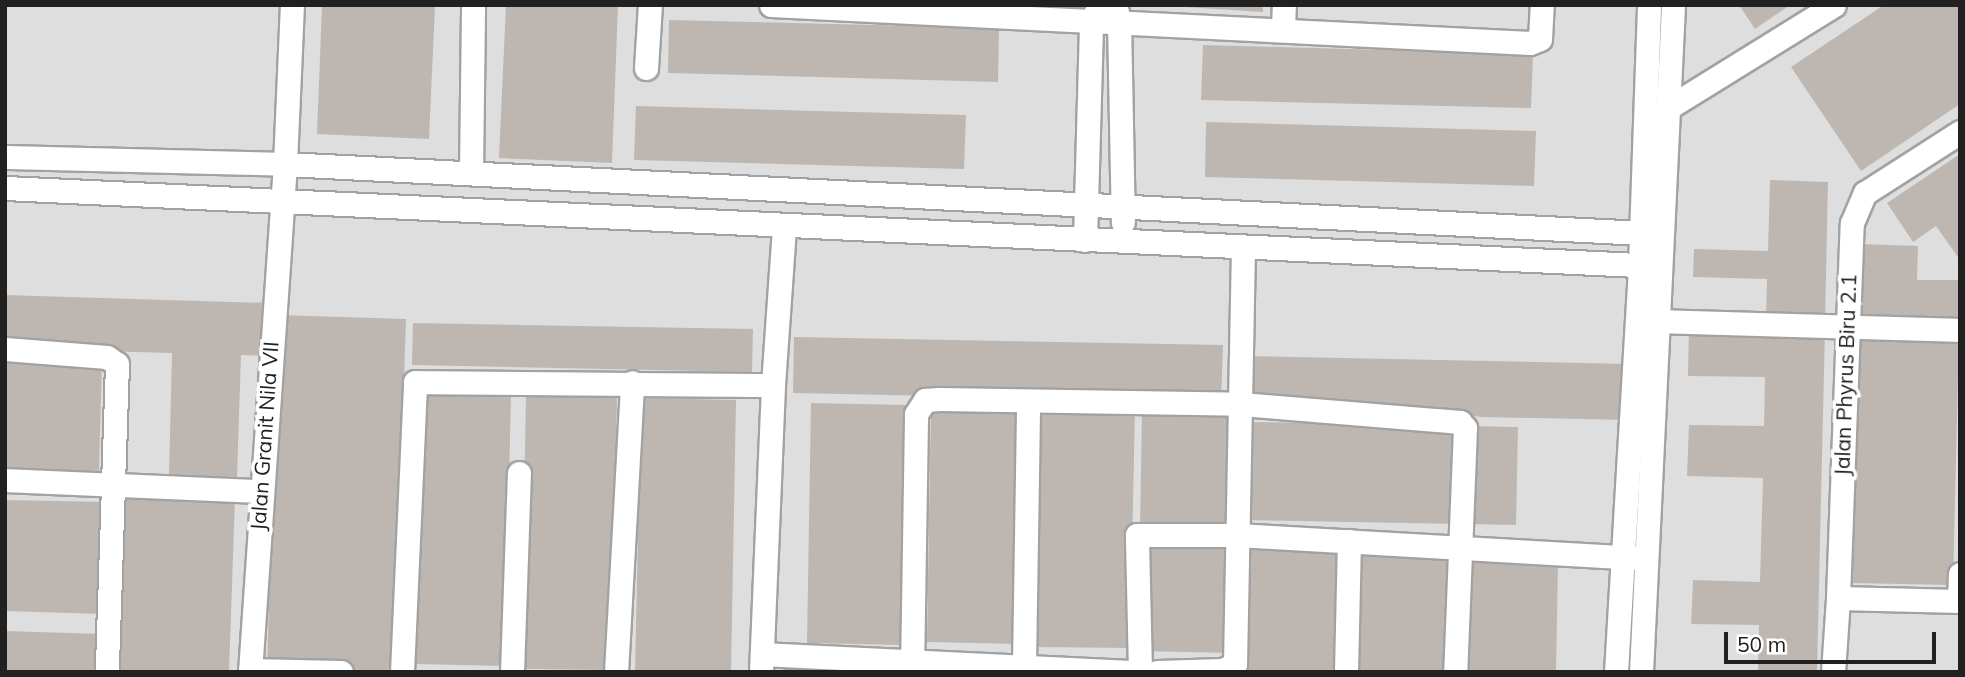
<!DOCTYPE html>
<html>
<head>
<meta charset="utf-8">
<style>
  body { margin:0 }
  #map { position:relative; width:1965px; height:677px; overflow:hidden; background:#f0eee8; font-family:Mulish,sans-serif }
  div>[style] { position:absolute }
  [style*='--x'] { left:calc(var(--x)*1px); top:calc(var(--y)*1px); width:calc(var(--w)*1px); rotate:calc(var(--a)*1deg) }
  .residential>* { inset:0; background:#dfdede }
  .building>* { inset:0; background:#beb7b1 }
  .roads { filter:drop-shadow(2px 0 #a2a2a2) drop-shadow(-2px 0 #a2a2a2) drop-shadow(0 2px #a2a2a2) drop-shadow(0 -2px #a2a2a2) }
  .street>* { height:23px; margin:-11.5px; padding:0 11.5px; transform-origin:11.5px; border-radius:11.5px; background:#fff }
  span { translate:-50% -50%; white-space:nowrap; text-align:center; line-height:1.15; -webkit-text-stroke:7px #fff; paint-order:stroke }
  .street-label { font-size:21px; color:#212121 }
  .frame { position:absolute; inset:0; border:7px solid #212121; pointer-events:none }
  .scale { position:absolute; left:1724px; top:632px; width:212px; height:32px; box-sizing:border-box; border:4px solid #212121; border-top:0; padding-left:9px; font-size:21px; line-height:24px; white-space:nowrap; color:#212121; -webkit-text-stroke:5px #fff; paint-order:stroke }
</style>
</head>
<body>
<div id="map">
  <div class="residential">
    <div style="clip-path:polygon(5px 5px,1960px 5px,1960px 672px,5px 672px)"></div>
  </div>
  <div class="building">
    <div style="clip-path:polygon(322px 5px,435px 5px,429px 139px,317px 134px)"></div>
    <div style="clip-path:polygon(506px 5px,618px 5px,612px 163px,499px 158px)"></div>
    <div style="clip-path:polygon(1154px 5px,1263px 5px,1263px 12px)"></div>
    <div style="clip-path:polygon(1739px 5px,1790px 5px,1755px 29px)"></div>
    <div style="clip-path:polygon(1884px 5px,1960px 5px,1960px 104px,1861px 171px,1791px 67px)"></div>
    <div style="clip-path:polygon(669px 20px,999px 28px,998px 82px,668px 73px)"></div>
    <div style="clip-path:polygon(1203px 45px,1533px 54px,1531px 108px,1201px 100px)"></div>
    <div style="clip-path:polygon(636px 106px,966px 115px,964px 169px,634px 160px)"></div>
    <div style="clip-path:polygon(1206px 122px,1536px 131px,1534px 186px,1205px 177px)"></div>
    <div style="clip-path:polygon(1960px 154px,1960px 260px,1936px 226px,1913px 242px,1887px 203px)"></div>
    <div style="clip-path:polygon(1770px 180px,1828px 182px,1825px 322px,1766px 320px,1767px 279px,1693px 277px,1694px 249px,1768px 251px)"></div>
    <div style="clip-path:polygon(1859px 244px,1918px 246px,1917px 280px,1960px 280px,1959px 328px,1857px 325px)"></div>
    <div style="clip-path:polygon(5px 295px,268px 303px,266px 356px,241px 355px,237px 477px,169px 475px,172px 353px,24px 349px,5px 345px)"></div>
    <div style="clip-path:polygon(278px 315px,406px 319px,394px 672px,267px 668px)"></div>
    <div style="clip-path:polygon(413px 323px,753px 329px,752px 372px,412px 365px)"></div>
    <div style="clip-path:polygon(1689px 323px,1825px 329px,1817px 672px,1758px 672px,1759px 625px,1691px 624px,1693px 580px,1760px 582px,1763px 478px,1687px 476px,1689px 425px,1764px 426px,1765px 377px,1688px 376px)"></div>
    <div style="clip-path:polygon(1857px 330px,1959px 332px,1953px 585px,1851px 583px)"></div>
    <div style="clip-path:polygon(794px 337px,1223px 345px,1221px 402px,793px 393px)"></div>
    <div style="clip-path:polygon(1249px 356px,1631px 364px,1629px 420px,1481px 417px,1435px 410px,1246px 400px)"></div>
    <div style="clip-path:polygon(5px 357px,102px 360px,99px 471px,5px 469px)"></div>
    <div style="clip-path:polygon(420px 391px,511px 393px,505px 666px,415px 664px)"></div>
    <div style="clip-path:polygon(526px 395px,617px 397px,611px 670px,521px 669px)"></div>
    <div style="clip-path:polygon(641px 398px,736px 400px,731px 672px,635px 672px)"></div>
    <div style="clip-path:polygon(931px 402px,1026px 404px,1021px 644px,927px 642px)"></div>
    <div style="clip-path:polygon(811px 403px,907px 405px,902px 645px,807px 643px)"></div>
    <div style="clip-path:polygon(1040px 406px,1135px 408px,1130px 648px,1035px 647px)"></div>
    <div style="clip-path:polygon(1142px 410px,1237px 412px,1235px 532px,1140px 530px)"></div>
    <div style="clip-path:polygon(1247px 422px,1463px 425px,1459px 524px,1245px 520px)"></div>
    <div style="clip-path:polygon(1467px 426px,1518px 427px,1516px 525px,1465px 524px)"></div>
    <div style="clip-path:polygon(117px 496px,235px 499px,229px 672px,112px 672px)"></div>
    <div style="clip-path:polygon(5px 500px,105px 502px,102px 614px,5px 611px)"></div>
    <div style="clip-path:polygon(1140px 539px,1235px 541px,1233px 653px,1138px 651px)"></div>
    <div style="clip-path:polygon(1250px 542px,1345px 544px,1342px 672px,1247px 672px)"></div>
    <div style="clip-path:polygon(1352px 550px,1447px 552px,1444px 672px,1349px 672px)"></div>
    <div style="clip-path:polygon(1464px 561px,1558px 563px,1556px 672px,1461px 672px)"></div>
    <div style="clip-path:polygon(5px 631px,103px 634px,102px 672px,5px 672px)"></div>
    <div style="clip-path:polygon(783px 667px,904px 669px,904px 672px,783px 672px)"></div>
  </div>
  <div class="roads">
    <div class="street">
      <div style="--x:771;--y:5;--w:760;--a:2.87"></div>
      <div style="--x:1530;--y:43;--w:11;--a:-22"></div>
      <div style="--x:1540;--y:39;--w:34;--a:-87"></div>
      <div style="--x:1116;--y:8;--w:12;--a:76"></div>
      <div style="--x:1119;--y:20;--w:202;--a:88.9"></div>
      <div style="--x:1283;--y:29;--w:24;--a:-88"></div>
      <div style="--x:646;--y:68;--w:63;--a:-86.4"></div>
      <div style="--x:1668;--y:108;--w:195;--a:-31.8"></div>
      <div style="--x:5;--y:157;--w:280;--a:1.4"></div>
      <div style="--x:285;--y:164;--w:1377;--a:2.91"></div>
      <div style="--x:471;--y:173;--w:168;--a:-89.3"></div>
      <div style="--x:5;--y:188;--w:1657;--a:2.7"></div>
      <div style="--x:1085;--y:240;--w:219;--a:-88.4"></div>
      <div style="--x:1091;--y:21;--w:13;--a:-61"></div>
      <div style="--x:1658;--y:321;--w:302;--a:1.7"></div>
      <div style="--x:5;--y:349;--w:102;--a:4.5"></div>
      <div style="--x:107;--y:357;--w:12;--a:35"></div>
      <div style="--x:117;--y:364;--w:308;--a:91.9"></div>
      <div style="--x:5;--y:480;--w:255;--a:2.5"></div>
      <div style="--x:1838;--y:598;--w:122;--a:1.4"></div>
      <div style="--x:1959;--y:601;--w:27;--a:-88"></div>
      <div style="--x:762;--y:654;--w:368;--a:2.8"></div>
      <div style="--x:1024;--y:665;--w:264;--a:-89.1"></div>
      <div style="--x:250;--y:670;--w:91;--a:1.3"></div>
      <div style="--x:250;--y:672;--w:509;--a:-86.06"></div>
      <div style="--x:285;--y:164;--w:159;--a:-87.5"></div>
      <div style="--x:402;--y:672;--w:290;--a:-87.4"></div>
      <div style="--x:415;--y:382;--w:358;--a:0.5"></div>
      <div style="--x:512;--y:672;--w:199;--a:-88"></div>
      <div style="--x:616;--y:672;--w:290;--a:-86.8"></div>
      <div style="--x:761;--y:672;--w:287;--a:-87.6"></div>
      <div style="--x:773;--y:385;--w:159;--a:-86"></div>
      <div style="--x:912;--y:672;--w:258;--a:-89.1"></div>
      <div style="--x:916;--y:414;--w:17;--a:-57"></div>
      <div style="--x:925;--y:400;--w:14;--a:-4"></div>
      <div style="--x:939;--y:399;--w:302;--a:0.9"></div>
      <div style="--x:1241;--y:404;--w:220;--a:4.7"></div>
      <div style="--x:1460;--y:422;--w:8;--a:50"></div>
      <div style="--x:1465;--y:428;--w:244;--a:92.3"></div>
      <div style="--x:1140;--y:672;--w:137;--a:-91.3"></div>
      <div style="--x:1137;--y:535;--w:100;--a:0"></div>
      <div style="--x:1237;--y:535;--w:402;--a:3.3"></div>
      <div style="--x:1157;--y:672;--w:66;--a:-1.7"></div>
      <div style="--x:1223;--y:670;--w:13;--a:-27"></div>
      <div style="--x:1235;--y:664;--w:416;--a:-88.9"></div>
      <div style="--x:1346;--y:672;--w:131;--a:-88.7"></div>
      <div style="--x:1616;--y:672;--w:408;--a:-86.6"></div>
      <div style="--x:1640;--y:265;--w:260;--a:-88"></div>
      <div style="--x:1641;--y:672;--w:668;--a:-87.25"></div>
      <div style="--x:1833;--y:672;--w:74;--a:-86.1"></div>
      <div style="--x:1838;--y:598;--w:375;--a:-87.9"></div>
      <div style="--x:1852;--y:223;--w:33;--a:-67"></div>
      <div style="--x:1865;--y:193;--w:113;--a:-32.7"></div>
    </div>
  </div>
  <div class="street-label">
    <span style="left:1845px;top:375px;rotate:-88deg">Jalan Phyrus Biru 2.1</span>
    <span style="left:264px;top:436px;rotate:-86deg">Jalan Granit Nila VII</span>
  </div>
  <div class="frame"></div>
  <div class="scale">50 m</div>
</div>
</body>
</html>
